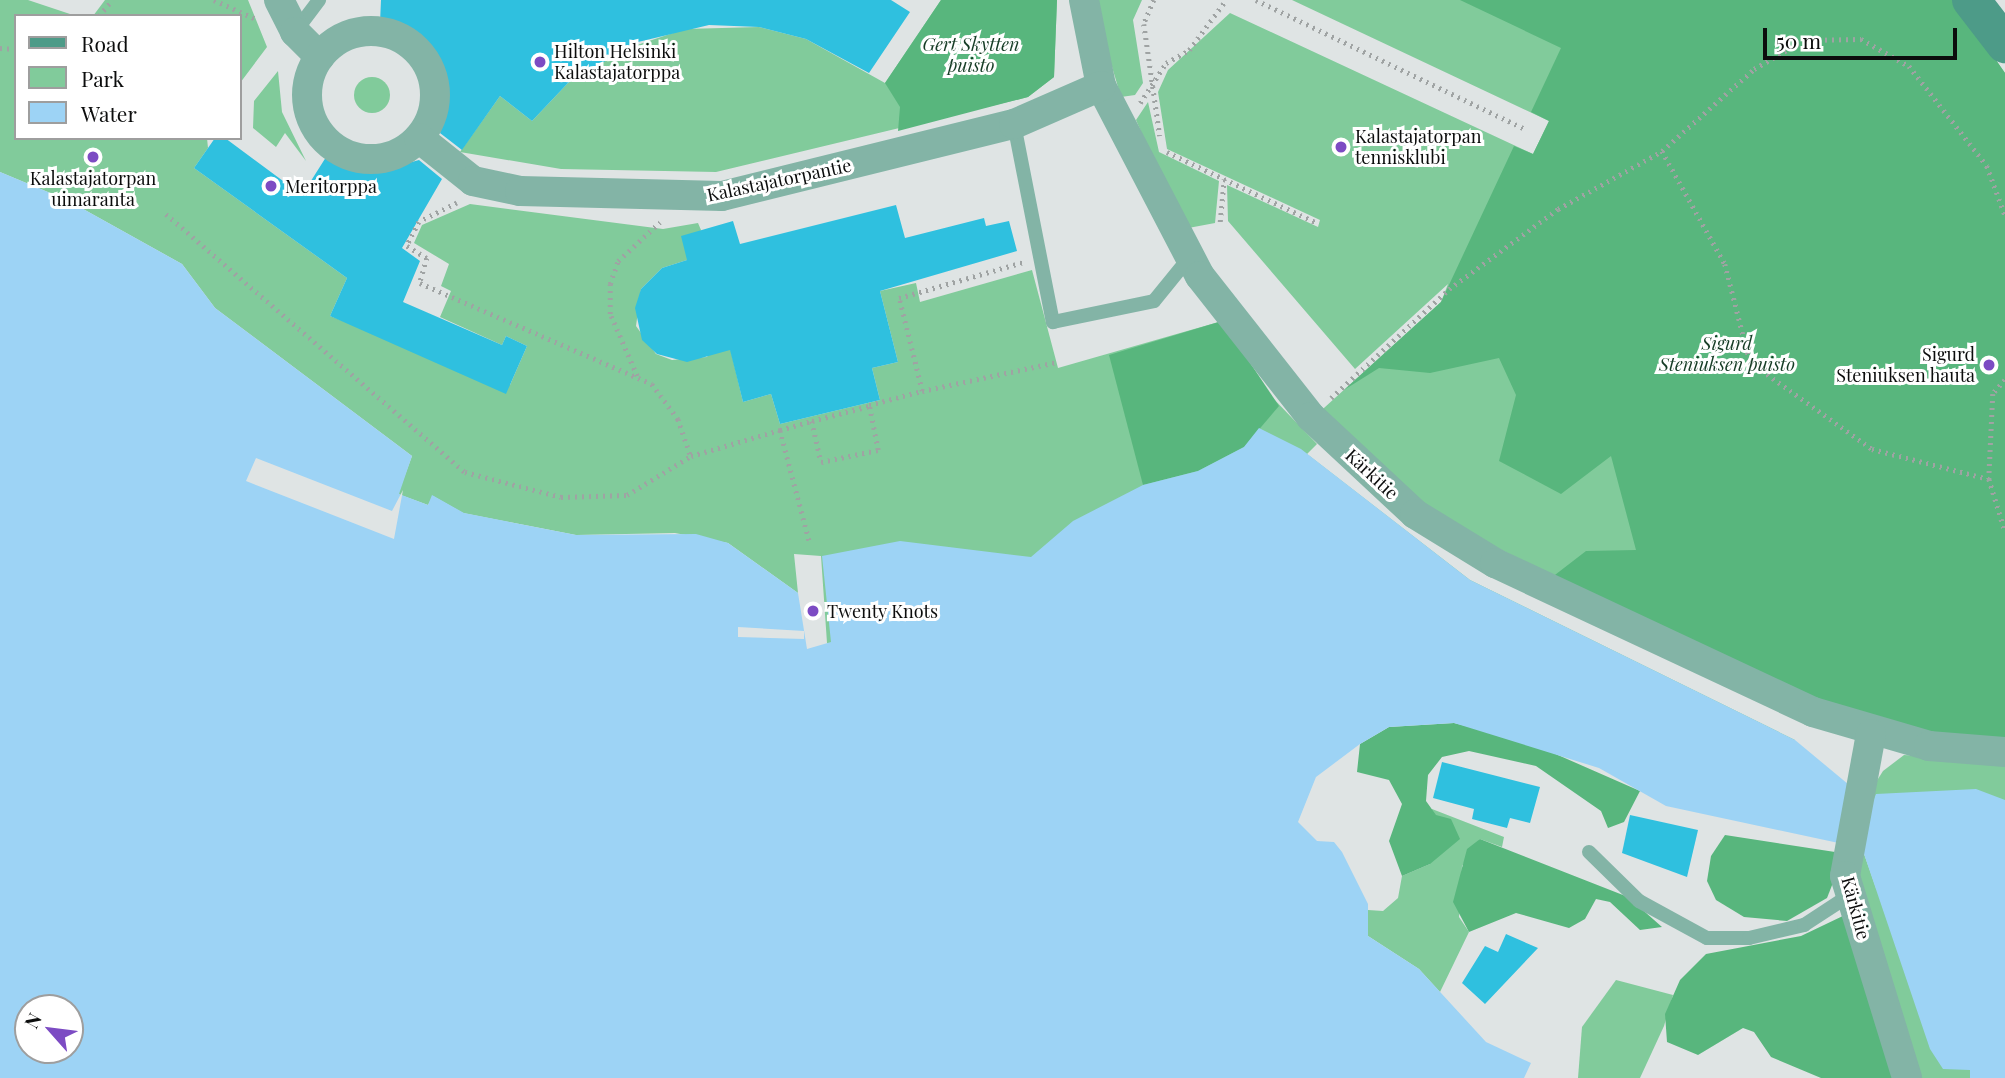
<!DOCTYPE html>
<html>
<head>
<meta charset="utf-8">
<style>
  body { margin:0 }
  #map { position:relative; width:2005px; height:1078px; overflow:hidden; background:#dfe4e4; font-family:"Playfair Display",serif }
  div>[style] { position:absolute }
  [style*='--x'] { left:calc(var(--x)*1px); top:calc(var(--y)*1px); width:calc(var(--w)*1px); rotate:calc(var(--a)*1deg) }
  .green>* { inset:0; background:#81cb9b }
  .round { border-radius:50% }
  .forest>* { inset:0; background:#58b67d }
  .water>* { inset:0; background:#9dd3f5 }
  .pier>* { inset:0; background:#dfe4e4 }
  .building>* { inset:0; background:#2fc0df }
  .path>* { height:4.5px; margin-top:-2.25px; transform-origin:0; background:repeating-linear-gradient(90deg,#9fa3a3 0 2px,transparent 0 7px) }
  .lane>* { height:14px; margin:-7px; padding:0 7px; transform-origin:7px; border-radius:7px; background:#83b4a6 }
  .street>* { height:30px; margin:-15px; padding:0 15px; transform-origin:15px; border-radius:15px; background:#83b4a6 }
  .street>.ring { margin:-15px; padding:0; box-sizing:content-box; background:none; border:30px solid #83b4a6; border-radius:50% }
  .secondary>* { height:38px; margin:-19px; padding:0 19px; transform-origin:19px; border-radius:19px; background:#4d9b88 }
  .dots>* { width:19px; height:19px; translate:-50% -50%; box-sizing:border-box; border:4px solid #fff; border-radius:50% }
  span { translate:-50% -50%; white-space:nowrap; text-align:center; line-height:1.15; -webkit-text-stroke:6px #fff; paint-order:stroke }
  .park-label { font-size:18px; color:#153c25; font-style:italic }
  .poi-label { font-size:18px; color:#0c0d0d }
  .left { translate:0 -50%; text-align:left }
  .right { translate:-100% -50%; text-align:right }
  .street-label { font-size:18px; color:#0c0d0d }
  .legend { position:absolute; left:14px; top:14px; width:228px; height:126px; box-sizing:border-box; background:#fff; border:2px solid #9e9e9e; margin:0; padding:9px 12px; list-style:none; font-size:21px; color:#0c0d0d }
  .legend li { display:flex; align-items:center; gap:14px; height:35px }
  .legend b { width:35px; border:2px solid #9e9e9e }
  .north { position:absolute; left:14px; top:994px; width:70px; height:70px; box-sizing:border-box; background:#fff; border:2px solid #9e9e9e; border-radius:50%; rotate:298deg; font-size:19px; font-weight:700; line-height:28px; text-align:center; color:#0c0d0d }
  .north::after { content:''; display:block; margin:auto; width:24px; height:32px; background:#7c4bc3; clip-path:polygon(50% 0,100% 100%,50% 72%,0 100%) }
  .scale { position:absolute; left:1763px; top:28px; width:194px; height:32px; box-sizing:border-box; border:4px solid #0c0d0d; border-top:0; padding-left:9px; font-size:21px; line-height:24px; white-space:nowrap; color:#0c0d0d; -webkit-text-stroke:5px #fff; paint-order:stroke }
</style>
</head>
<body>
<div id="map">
  <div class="green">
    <div style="clip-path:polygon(0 0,28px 0,76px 16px,16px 16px,16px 138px,207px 138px,208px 148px,194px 168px,347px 278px,330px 316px,510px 385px,527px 346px,506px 336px,502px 345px,440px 317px,451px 291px,441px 286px,449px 264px,414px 243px,422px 225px,470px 204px,663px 229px,698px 223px,701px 230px,687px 260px,662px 268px,641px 289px,636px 326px,656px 354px,672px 360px,707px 357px,714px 346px,729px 343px,743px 402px,771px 394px,780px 424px,880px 400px,872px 368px,898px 362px,880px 291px,916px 283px,920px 302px,1032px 270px,1058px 368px,1222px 321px,1268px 393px,1317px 444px,1307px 454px,1470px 580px,1795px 740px,1781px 745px,975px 648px,827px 643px,821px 556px,794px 554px,798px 593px,728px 543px,675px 533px,576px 535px,463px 513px,433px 496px,428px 505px,398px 494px,412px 456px,215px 308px,182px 264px,67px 200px,0 172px)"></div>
    <div style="clip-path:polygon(105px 0,248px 0,267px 47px,240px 83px,240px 16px,93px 16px)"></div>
    <div style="clip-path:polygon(941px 0,1057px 0,1054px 77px,1028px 97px,716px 172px,561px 169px,460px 152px,500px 96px,532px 121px,568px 83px,613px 53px,685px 29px,759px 27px,806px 39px,885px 83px)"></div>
    <div style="clip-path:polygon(1092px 0,1142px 0,1133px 20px,1143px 83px,1135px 95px,1121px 97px)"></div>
    <div style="clip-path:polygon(1292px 0,1953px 0,2005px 73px,1686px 645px,1426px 511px,1314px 417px,1441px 302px,1448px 284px,1355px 369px,1228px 221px,1227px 185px,1318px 227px,1320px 220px,1167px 149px,1158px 92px,1168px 70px,1230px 13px,1533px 154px,1549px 121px)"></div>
    <div style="clip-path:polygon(278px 71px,282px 112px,306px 161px,285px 133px,276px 147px,253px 128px,254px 101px)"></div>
    <div class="round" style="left:354px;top:77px;width:36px;height:36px"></div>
    <div style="clip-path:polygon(1148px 102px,1159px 152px,1219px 181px,1215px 223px,1183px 229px,1136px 120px)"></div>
    <div style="clip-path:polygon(1904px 755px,2005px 762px,2005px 801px,1869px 816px,1871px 790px,1883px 771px)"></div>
    <div style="clip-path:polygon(1432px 809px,1504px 837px,1502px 847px,1480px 839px,1462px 866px,1459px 917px,1469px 932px,1440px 992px,1419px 969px,1368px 936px,1364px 925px,1368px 910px,1383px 911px,1398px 898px,1402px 876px,1430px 864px)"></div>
    <div style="clip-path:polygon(1862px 848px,1876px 888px,1996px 1078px,1918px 1078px,1857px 872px)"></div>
    <div style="clip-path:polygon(1616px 980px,1673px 995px,1664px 1026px,1640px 1078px,1578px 1078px,1582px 1027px)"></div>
  </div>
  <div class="forest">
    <div style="clip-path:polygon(941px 0,1057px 0,1054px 77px,1028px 97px,898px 131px,900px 107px,885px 83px)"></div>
    <div style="clip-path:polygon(1460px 0,1953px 0,1959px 6px,2005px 73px,2005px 741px,1869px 726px,1551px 578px,1586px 551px,1636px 550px,1611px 456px,1561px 494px,1499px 461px,1516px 395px,1499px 358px,1430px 373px,1379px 368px,1344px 390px,1441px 302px,1514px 146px,1533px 154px,1549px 121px,1531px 112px,1561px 48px)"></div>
    <div style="clip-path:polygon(1222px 321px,1279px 406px,1244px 447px,1198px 471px,1143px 485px,1109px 355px)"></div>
    <div style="clip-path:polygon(1454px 723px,1526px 741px,1640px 791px,1624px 822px,1608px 828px,1601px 811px,1536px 766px,1469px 751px,1442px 757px,1428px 775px,1426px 801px,1436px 815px,1451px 819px,1460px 839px,1430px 864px,1402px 876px,1389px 841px,1402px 804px,1389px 780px,1357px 772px,1360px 744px,1389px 727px)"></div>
    <div style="clip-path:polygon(1725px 835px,1835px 852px,1836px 875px,1827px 898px,1787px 921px,1744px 917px,1716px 900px,1707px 881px,1711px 856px)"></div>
    <div style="clip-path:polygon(1480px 839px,1628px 897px,1662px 927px,1640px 930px,1610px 902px,1596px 899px,1585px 919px,1569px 928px,1516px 913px,1469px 932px,1453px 902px,1467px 849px)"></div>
    <div style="clip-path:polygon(1847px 914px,1893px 1078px,1821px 1078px,1771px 1057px,1754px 1032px,1743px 1028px,1698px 1055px,1667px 1042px,1665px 1014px,1680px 980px,1706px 954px,1801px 936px)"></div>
  </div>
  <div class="water">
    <div style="clip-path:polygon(evenodd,0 172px,67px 200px,182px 264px,215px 308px,412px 456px,399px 494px,428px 505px,432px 495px,464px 513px,576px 535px,696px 534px,728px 543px,798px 593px,807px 649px,831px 642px,822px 556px,900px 541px,1031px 557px,1073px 521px,1143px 485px,1198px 471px,1244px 447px,1259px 428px,1301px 449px,1470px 580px,1795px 740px,1872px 804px,1876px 794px,1976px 789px,2005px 800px,2005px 1078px,1970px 1078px,1970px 1070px,1943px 1069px,1930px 1049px,1862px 848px,1666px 806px,1599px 768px,1454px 723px,1389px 727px,1360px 744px,1316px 777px,1298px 822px,1317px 841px,1334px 842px,1342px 852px,1368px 904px,1368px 936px,1419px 969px,1486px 1042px,1531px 1063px,1524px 1078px,0 1078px,0 172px,28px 1008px,70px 1008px,70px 1050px,28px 1050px,28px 1008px)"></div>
  </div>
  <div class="pier">
    <div style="clip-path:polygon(256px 458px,392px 511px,403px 490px,394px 539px,246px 481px)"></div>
    <div style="clip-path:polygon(738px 627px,804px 631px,804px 639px,738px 637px)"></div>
  </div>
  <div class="building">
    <div style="clip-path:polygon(381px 0,891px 0,910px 12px,869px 73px,806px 39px,759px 27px,709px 25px,638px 42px,568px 83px,532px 121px,500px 96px,462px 150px,440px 133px,448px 103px,437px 57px,413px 34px,380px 23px)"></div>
    <div style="clip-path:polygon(215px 138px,225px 138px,302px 195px,328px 154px,376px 172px,419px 160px,442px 179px,402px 248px,420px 261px,403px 302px,502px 345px,506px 336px,527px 346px,506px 394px,330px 316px,347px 278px,194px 168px)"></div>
    <div style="clip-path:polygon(896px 205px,905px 238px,984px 218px,986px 226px,1009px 221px,1017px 251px,880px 291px,898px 362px,872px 368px,880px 400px,780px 424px,771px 394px,743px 402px,730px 350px,687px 362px,657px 354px,642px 340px,635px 308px,641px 289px,662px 268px,687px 260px,681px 236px,733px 221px,740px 244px)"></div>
    <div style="clip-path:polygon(1442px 762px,1540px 787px,1530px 823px,1510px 818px,1507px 828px,1472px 819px,1474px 809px,1433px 798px)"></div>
    <div style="clip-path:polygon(1630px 815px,1698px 830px,1687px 877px,1622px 853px)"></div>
    <div style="clip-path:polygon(1506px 934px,1538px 948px,1485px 1004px,1462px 983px,1485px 946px,1498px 952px)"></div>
  </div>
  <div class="path">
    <div style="--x:214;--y:0;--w:48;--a:24.4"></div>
    <div style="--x:1154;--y:0;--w:26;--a:113"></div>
    <div style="--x:1144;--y:24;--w:113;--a:81.9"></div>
    <div style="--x:1256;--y:0;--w:298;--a:25.6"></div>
    <div style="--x:99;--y:16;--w:21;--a:-51"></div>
    <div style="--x:0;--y:48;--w:16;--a:4"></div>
    <div style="--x:1140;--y:103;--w:48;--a:-57"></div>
    <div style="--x:1166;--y:63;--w:26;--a:-29"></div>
    <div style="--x:1189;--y:50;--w:62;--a:-53.5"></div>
    <div style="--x:1662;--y:151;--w:129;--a:60.9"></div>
    <div style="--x:1725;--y:264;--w:101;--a:75.7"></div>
    <div style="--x:1750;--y:362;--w:150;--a:35.5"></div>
    <div style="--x:1872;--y:449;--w:121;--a:14.4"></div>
    <div style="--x:1167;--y:152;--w:164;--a:25.3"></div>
    <div style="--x:457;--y:203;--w:42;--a:153.4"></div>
    <div style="--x:419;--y:222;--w:27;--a:117"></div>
    <div style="--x:407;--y:246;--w:23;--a:31"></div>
    <div style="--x:427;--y:258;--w:26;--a:106"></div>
    <div style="--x:420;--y:283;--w:253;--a:23.5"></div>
    <div style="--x:652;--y:384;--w:44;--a:53.4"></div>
    <div style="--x:678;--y:419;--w:39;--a:71"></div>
    <div style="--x:166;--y:214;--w:395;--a:40.8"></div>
    <div style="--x:465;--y:472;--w:99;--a:14.6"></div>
    <div style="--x:561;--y:497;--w:66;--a:-1.7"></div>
    <div style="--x:627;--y:495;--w:75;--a:-31.4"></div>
    <div style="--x:691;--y:456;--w:93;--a:-16.3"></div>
    <div style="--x:780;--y:430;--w:114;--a:75.2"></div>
    <div style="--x:1220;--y:222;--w:43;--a:-84.7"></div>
    <div style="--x:637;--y:376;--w:68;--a:-113.5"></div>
    <div style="--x:610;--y:314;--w:30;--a:-90"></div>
    <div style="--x:610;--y:284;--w:24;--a:-71"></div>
    <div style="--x:618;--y:261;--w:57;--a:-42.9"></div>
    <div style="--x:2005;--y:380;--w:18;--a:131"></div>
    <div style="--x:1993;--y:394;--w:85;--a:92.7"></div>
    <div style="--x:1989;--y:479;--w:54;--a:72.9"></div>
    <div style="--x:922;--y:391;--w:138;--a:-12.1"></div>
    <div style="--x:1331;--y:398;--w:161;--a:-42.7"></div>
    <div style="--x:1449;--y:289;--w:135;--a:-36.3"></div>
    <div style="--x:1558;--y:209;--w:119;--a:-29.1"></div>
    <div style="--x:1662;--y:151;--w:123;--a:-41.7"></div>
    <div style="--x:1754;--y:69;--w:58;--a:-30.1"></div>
    <div style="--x:1804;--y:40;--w:57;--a:-1"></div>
    <div style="--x:1861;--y:39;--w:55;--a:29.4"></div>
    <div style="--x:1909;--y:66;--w:127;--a:52"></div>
    <div style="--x:1987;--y:166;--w:52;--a:69.8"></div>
    <div style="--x:812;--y:421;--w:59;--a:-14.7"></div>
    <div style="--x:780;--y:430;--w:33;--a:-16"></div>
    <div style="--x:812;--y:421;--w:42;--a:77.6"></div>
    <div style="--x:821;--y:462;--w:58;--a:-11.9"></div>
    <div style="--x:878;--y:450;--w:46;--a:-101.3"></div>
    <div style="--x:869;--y:405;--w:55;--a:-14.8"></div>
    <div style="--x:922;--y:391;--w:96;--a:-103.9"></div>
    <div style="--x:899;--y:298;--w:130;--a:-16.1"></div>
  </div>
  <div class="lane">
    <div style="--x:295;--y:32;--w:40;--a:-53"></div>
    <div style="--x:1014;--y:124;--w:202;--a:78.9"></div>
    <div style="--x:1053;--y:322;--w:103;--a:-11.7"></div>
    <div style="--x:1154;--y:301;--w:55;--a:-50.9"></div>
    <div style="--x:1589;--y:852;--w:70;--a:44.4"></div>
    <div style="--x:1639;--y:901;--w:77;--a:28.6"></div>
    <div style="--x:1707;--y:938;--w:42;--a:0"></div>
    <div style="--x:1749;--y:938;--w:57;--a:-13.3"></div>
    <div style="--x:1804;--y:925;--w:55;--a:-33.1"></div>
  </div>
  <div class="street">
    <div style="--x:279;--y:0;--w:36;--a:63"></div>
    <div style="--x:295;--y:32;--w:35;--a:45"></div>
    <div style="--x:1084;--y:0;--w:88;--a:78.8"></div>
    <div style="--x:1101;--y:86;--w:214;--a:62.5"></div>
    <div style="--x:1200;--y:276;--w:179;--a:51.8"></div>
    <div style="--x:1311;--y:417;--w:142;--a:43"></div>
    <div style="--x:1415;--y:514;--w:94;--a:31.5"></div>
    <div style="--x:1495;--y:563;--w:351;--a:25.1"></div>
    <div style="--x:1813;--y:712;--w:121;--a:16.3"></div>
    <div style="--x:1929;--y:746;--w:76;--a:4.5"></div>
    <div class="ring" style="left:307px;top:31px;width:98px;height:98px"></div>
    <div style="--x:419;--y:138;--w:69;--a:38.5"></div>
    <div style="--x:473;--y:181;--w:48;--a:12"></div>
    <div style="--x:520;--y:191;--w:202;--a:1.4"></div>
    <div style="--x:722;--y:196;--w:301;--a:-13.9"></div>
    <div style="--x:1014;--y:124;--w:95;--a:-23.6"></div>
    <div style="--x:1871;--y:734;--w:144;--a:100.4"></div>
    <div style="--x:1845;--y:876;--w:211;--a:72.9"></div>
  </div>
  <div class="secondary">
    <div style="--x:1971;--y:0;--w:56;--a:52.3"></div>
  </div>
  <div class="dots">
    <div style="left:540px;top:62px;background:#7c4bc3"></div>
    <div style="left:1341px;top:147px;background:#7c4bc3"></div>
    <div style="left:93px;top:157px;background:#7c4bc3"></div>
    <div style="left:271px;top:186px;background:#7c4bc3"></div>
    <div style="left:1989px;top:365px;background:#7c4bc3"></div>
    <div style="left:813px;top:611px;background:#7c4bc3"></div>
  </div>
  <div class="park-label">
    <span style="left:971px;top:55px">Gert Skytten<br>puisto</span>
    <span style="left:1727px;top:354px">Sigurd<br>Steniuksen puisto</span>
  </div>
  <div class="poi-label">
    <span class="left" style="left:554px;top:62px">Hilton Helsinki<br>Kalastajatorppa</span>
    <span class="left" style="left:1355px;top:147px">Kalastajatorpan<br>tennisklubi</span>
    <span style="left:93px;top:189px">Kalastajatorpan<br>uimaranta</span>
    <span class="left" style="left:285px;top:186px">Meritorppa</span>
    <span class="right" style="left:1975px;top:365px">Sigurd<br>Steniuksen hauta</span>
    <span class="left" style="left:827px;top:611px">Twenty Knots</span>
  </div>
  <div class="street-label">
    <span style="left:779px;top:180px;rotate:-12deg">Kalastajatorpantie</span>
    <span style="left:1372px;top:474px;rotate:43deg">Kärkitie</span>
    <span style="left:1856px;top:908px;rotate:75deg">Kärkitie</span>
  </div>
  <ul class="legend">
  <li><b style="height:9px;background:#4d9b88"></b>Road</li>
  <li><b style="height:19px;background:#81cb9b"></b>Park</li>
  <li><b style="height:19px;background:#9dd3f5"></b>Water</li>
  </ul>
  <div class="north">N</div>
  <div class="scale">50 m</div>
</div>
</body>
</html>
